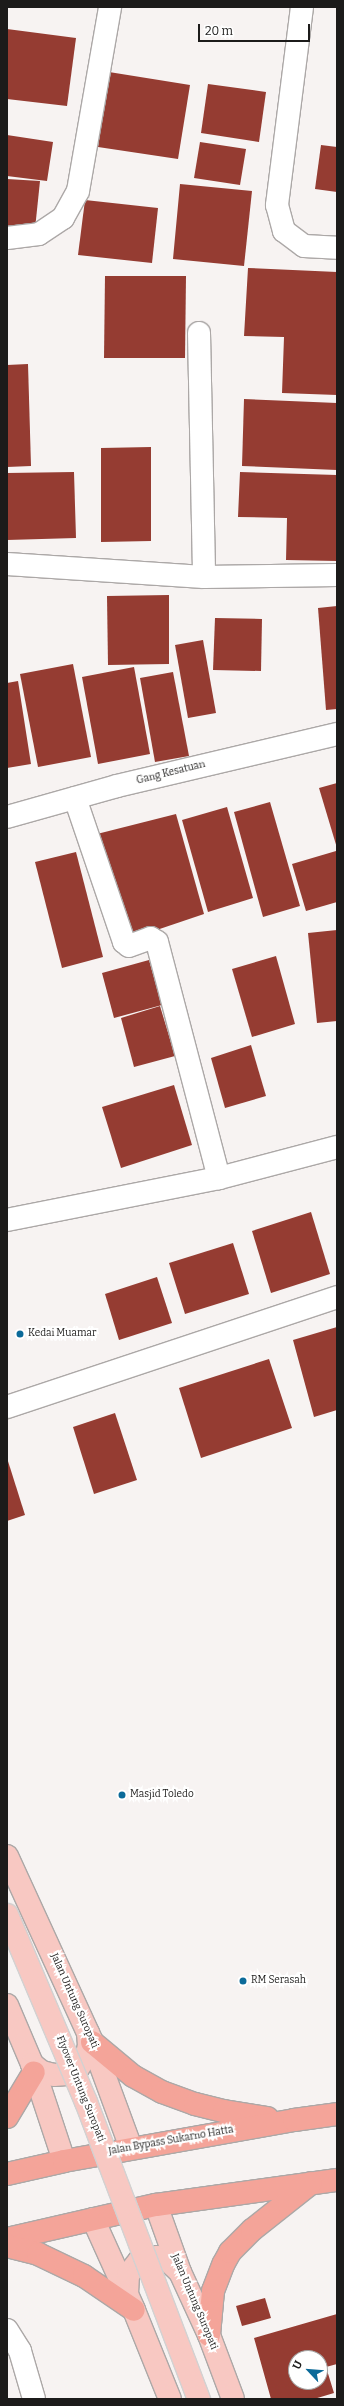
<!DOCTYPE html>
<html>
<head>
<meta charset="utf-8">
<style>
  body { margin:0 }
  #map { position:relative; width:344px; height:2406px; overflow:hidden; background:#f7f3f2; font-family:Bitter,serif }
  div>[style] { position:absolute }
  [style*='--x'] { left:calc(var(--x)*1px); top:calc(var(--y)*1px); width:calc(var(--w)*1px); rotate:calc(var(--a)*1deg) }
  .building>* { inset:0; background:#953c32 }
  .roads { filter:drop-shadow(1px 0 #aca8a7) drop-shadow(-1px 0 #aca8a7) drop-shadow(0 1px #aca8a7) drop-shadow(0 -1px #aca8a7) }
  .minor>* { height:22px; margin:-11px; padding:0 11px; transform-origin:11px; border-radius:11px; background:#fff }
  .major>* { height:22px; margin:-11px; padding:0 11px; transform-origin:11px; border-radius:11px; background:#f8c8c2 }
  .highway>* { height:22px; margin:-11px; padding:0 11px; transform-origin:11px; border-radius:11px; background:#f4a499 }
  .bridges { filter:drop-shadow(1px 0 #d2d1d1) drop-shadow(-1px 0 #d2d1d1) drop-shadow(0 1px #d2d1d1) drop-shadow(0 -1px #d2d1d1) }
  .major-bridge>* { height:22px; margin:-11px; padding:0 11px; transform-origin:11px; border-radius:11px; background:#f8c8c2 }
  .dots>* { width:11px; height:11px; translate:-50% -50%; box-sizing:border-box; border:2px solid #fff; border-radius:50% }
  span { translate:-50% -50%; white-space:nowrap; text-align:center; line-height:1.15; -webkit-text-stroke:4px #fff; paint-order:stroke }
  .street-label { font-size:10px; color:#1c1b1a }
  .poi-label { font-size:10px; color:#1c1b1a }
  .left { translate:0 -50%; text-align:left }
  .frame { position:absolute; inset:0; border:8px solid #1c1b1a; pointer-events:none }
  .north { position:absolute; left:288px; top:2350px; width:40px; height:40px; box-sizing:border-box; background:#fff; border:1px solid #a4a4a3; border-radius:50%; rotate:296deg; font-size:11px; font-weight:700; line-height:16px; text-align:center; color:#1c1b1a }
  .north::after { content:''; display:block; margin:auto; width:14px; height:18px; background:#0b6a99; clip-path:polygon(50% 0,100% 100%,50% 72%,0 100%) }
  .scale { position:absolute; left:198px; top:24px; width:112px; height:18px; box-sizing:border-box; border:2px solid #1c1b1a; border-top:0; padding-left:5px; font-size:12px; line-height:14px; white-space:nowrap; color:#1c1b1a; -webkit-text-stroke:3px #fff; paint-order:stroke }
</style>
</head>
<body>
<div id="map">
  <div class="building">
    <div style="clip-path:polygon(7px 29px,76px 38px,67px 106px,7px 99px)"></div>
    <div style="clip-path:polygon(109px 72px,190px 85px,178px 159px,98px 147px)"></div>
    <div style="clip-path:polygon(208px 84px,266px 92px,259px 142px,201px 133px)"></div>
    <div style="clip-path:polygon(7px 135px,53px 142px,47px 181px,7px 176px)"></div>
    <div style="clip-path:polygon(200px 142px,246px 149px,240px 185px,194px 178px)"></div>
    <div style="clip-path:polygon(321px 145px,337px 147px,337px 192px,315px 189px)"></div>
    <div style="clip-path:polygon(7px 179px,40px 181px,35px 229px,7px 227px)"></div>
    <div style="clip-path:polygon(180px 184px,252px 191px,244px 266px,173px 259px)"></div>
    <div style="clip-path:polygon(85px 200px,158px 208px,152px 263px,78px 255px)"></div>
    <div style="clip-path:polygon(248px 268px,337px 272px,337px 395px,282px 393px,284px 337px,244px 336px)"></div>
    <div style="clip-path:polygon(105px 276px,186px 276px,185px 358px,104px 358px)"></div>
    <div style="clip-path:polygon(28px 364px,31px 466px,7px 467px,7px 365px)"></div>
    <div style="clip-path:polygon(244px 399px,337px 403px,337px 470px,242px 466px)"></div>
    <div style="clip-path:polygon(151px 447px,151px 541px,101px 542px,101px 448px)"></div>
    <div style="clip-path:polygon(74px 472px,76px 538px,7px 540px,7px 473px)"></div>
    <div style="clip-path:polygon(240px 472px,337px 475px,337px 561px,286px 560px,287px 518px,238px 517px)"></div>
    <div style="clip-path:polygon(169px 595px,169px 664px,108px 665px,107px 596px)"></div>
    <div style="clip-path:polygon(337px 606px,337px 709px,326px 710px,318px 608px)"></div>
    <div style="clip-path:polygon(215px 618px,262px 619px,261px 671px,213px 670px)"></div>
    <div style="clip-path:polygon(203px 640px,216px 713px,188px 718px,175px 645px)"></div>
    <div style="clip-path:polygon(73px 664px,91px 757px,38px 767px,20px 674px)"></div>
    <div style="clip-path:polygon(134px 667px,150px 754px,98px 764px,82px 677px)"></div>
    <div style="clip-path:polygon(173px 672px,189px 756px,155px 762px,140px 678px)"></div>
    <div style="clip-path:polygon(18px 681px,31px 764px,7px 768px,7px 683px)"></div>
    <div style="clip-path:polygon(337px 783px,337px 848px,319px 788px)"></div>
    <div style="clip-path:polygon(270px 802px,300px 906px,263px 917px,234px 812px)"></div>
    <div style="clip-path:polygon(227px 807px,253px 898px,208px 912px,182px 820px)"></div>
    <div style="clip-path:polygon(176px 814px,204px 914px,127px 940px,97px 834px)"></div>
    <div style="clip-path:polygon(336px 851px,337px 902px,306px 911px,292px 864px)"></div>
    <div style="clip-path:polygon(76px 852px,103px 957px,62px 968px,35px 862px)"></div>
    <div style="clip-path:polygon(337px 930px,337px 1021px,317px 1023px,308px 933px)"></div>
    <div style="clip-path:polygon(276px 956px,295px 1024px,252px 1037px,232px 969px)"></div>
    <div style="clip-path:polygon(149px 960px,162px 1005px,114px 1018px,102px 973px)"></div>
    <div style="clip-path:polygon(160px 1006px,175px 1056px,134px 1067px,121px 1018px)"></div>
    <div style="clip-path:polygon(251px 1045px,266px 1096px,225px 1108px,211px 1058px)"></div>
    <div style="clip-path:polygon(174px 1085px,192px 1145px,121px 1168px,102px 1107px)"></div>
    <div style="clip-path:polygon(311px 1212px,330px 1274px,271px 1293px,252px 1231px)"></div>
    <div style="clip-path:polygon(233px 1243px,249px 1294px,185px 1314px,169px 1263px)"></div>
    <div style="clip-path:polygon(157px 1277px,172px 1323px,119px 1340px,105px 1294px)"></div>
    <div style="clip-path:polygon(337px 1327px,337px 1410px,314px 1417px,293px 1340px)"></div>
    <div style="clip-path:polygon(269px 1359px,292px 1428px,201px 1458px,179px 1388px)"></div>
    <div style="clip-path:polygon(115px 1413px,137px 1480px,94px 1494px,73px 1427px)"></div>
    <div style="clip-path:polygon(7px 1458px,25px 1515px,7px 1521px)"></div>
    <div style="clip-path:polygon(265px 2298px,271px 2318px,242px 2326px,236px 2306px)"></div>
    <div style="clip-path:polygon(evenodd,337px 2314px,337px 2364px,326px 2367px,334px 2393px,314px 2399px,271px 2399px,254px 2338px,337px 2314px,296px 2358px,320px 2358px,320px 2382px,296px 2382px,296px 2358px)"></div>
  </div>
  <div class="roads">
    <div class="minor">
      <div style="--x:302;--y:7;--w:200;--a:97.2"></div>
      <div style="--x:277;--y:205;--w:27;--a:75"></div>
      <div style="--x:284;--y:231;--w:25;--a:37"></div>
      <div style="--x:304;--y:246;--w:33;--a:3"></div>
      <div style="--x:7;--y:238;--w:32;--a:-7"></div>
      <div style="--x:39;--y:234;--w:29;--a:-34"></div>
      <div style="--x:63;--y:218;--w:31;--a:-61"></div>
      <div style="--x:78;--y:191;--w:187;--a:-80.1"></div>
      <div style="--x:199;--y:333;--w:244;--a:88.8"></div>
      <div style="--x:7;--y:564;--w:197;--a:3.8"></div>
      <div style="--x:204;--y:577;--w:133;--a:-0.9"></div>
      <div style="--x:75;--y:798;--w:152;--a:71.2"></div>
      <div style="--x:124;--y:942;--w:6;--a:39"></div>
      <div style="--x:129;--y:946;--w:23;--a:-20"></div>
      <div style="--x:151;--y:938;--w:7;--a:34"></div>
      <div style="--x:157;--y:942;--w:244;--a:75.3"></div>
      <div style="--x:7;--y:817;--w:114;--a:-15.7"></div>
      <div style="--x:117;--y:786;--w:226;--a:-13.3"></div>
      <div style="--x:7;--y:1220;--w:216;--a:-11.2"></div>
      <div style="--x:219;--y:1178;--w:122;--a:-14.7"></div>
      <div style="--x:7;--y:1407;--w:348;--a:-18.4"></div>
      <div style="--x:7;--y:2330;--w:25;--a:58"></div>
      <div style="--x:20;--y:2351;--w:50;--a:73.7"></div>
    </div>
    <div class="major">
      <div style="--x:7;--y:1856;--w:205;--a:65.4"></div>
      <div style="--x:92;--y:2042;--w:113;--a:69.8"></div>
      <div style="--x:7;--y:2005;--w:64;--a:67"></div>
      <div style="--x:32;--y:2064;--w:102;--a:71.7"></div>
      <div style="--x:32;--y:2064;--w:13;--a:39"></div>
      <div style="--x:42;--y:2072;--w:12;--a:14"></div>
      <div style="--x:54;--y:2075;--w:13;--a:-4"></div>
      <div style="--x:67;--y:2074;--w:13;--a:-29"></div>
      <div style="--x:78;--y:2068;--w:14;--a:-54"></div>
      <div style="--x:86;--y:2057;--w:11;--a:-75"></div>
      <div style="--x:89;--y:2046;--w:13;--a:-94"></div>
      <div style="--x:156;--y:2205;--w:71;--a:70.3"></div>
      <div style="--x:180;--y:2272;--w:69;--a:65.3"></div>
      <div style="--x:209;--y:2335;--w:68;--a:69.4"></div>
      <div style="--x:93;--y:2219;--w:100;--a:65.7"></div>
      <div style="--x:134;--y:2310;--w:96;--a:68"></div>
      <div style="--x:127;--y:2294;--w:19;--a:-87"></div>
      <div style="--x:128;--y:2275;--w:18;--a:-52"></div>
      <div style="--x:139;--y:2261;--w:18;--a:-13"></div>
      <div style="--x:157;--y:2257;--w:9;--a:13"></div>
      <div style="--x:166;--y:2259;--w:19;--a:43"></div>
    </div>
    <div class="highway">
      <div style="--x:92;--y:2042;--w:53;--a:39.7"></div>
      <div style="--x:133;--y:2076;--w:33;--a:29"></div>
      <div style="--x:162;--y:2092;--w:35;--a:20"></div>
      <div style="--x:195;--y:2104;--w:30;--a:14"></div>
      <div style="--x:224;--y:2111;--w:44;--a:9.2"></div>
      <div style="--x:7;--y:2117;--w:52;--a:-59"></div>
      <div style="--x:7;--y:2174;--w:58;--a:-12.8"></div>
      <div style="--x:64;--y:2161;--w:234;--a:-10.1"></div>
      <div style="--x:294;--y:2120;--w:43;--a:-7.9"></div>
      <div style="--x:7;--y:2239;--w:153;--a:-12.9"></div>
      <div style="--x:156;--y:2205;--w:183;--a:-7.9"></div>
      <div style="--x:7;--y:2246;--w:32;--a:14"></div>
      <div style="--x:38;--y:2254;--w:51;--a:25.6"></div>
      <div style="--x:84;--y:2276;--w:60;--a:34.2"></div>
      <div style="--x:209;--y:2335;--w:44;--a:-84.8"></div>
      <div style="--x:213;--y:2291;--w:30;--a:-69"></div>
      <div style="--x:224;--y:2263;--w:13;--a:-61"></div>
      <div style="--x:230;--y:2252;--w:31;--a:-45"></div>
      <div style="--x:252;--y:2230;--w:75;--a:-38.5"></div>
    </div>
  </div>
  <div class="bridges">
    <div class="major-bridge">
      <div style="--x:7;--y:1915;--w:203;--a:67.1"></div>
      <div style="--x:86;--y:2102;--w:318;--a:69.2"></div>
    </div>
  </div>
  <div class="dots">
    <div style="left:20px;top:1334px;background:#0b6a99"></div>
    <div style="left:122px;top:1795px;background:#0b6a99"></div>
    <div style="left:243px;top:1981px;background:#0b6a99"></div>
  </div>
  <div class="street-label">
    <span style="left:171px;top:773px;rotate:-14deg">Gang Kesatuan</span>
    <span style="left:74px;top:2001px;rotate:66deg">Jalan Untung Suropati</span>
    <span style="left:80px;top:2089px;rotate:68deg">Flyover Untung Suropati</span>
    <span style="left:171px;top:2141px;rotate:-10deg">Jalan Bypass Sukarno Hatta</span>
    <span style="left:194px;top:2302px;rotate:67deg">Jalan Untung Suropati</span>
  </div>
  <div class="poi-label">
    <span class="left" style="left:28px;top:1334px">Kedai Muamar</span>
    <span class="left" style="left:130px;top:1795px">Masjid Toledo</span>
    <span class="left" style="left:251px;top:1981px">RM Serasah</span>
  </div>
  <div class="frame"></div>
  <div class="north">U</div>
  <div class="scale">20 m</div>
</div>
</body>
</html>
